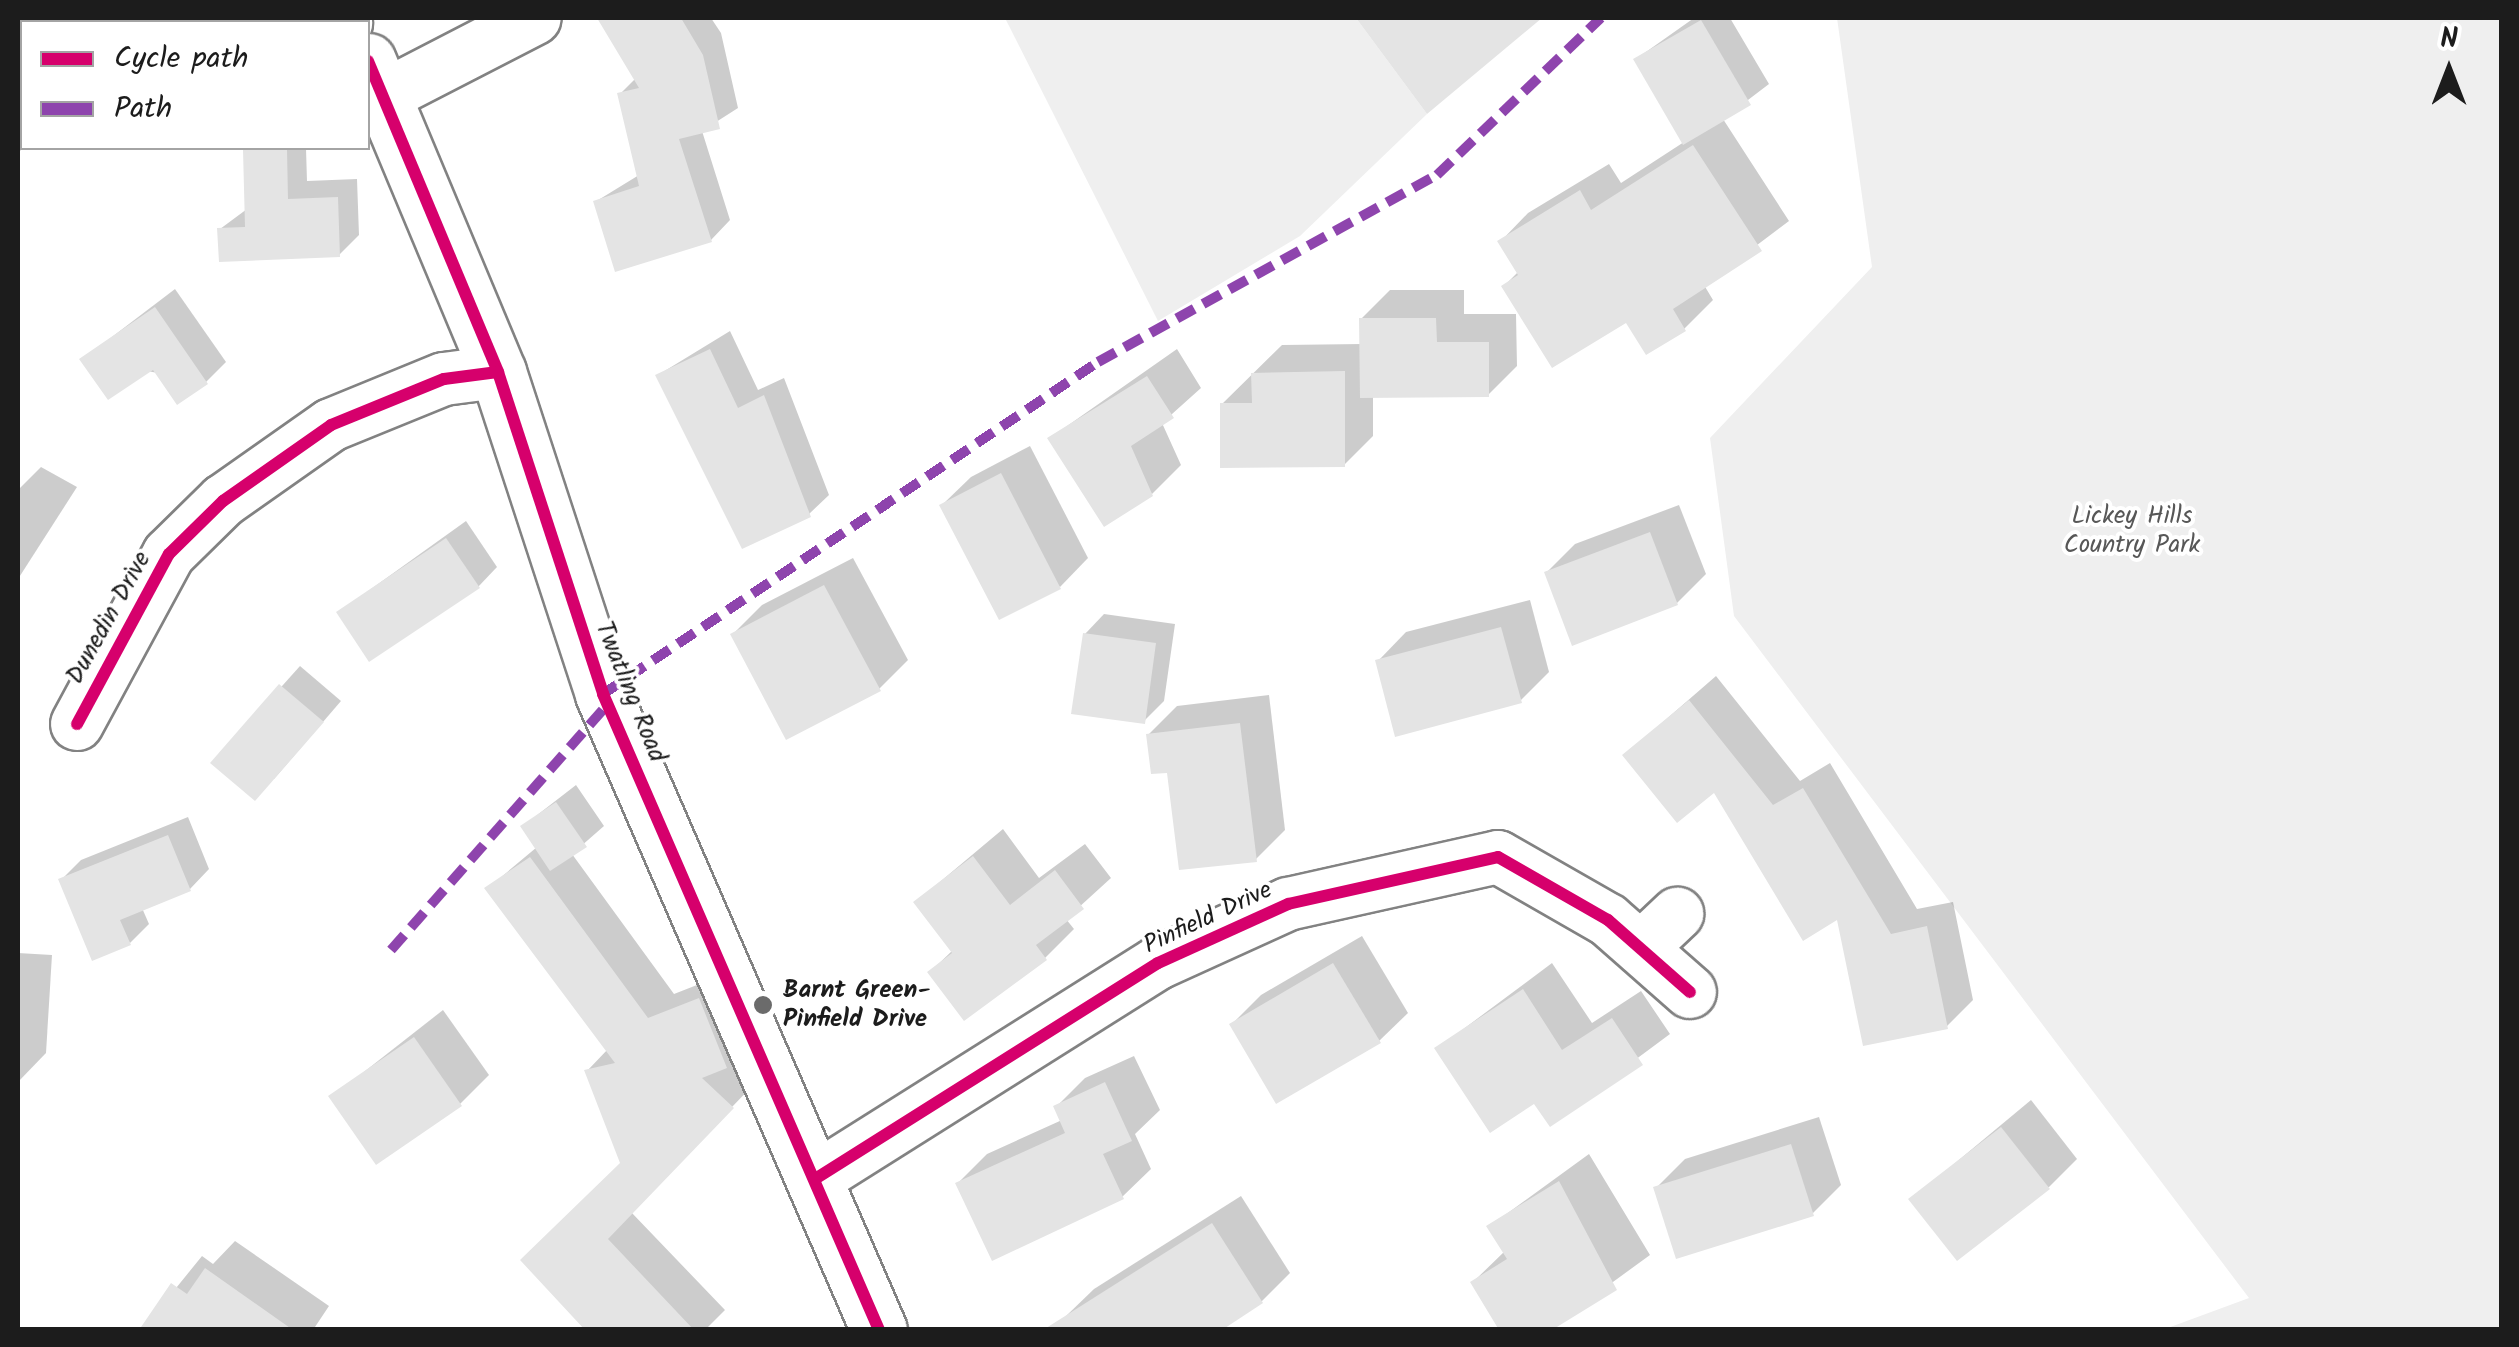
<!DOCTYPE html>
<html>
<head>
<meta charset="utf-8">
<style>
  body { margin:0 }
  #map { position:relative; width:2519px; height:1347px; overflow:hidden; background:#fff; font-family:Kalam,sans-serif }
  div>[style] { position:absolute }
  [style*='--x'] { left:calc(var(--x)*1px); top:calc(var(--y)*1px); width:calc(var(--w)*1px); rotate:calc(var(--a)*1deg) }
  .green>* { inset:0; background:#efefef }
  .shadow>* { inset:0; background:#0003 }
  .building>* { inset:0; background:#e4e4e4 }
  .roads { filter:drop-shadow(2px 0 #828282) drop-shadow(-2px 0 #828282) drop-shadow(0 2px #828282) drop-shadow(0 -2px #828282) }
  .minor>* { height:52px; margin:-26px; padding:0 26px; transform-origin:26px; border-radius:26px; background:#fff }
  .tertiary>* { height:55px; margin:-27.5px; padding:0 27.5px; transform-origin:27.5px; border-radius:27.5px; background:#fff }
  .quiet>* { height:10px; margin-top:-5px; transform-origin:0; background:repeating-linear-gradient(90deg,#8e44ad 0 20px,transparent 0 30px) }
  .cycleway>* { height:12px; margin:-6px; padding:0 6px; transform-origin:6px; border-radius:6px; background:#d6006c }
  .dots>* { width:28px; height:28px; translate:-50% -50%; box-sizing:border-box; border:5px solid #fff; border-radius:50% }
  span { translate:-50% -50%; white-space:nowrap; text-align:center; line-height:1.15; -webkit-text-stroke:8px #fff; paint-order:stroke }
  .park-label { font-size:25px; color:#575757 }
  .street-label { font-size:25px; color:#1c1c1c }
  .poi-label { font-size:25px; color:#1c1c1c; font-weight:700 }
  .left { translate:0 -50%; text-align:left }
  .frame { position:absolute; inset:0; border:20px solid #1c1c1c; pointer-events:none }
  .legend { position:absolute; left:20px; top:20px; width:350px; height:130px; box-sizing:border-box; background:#fff; border:2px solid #a4a4a4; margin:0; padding:12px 18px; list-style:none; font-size:30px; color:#1c1c1c }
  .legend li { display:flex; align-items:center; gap:20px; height:50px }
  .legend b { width:50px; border:2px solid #a4a4a4 }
  .north { position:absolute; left:2399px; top:20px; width:100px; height:100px; -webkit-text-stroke:8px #fff; paint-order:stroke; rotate:0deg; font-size:28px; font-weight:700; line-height:40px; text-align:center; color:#1c1c1c }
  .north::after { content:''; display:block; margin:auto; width:35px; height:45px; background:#1c1c1c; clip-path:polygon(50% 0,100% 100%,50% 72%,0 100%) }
</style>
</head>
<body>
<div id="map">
  <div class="green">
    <div style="clip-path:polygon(1005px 18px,1356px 18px,1427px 114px,1300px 236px,1158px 321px)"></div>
    <div style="clip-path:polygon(1837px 18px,2501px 18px,2501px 1329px,2165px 1329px,2249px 1298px,1734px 616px,1710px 438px,1872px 267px)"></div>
  </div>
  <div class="shadow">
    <div style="clip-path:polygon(63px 18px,243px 18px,251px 22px,72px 22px)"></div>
    <div style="clip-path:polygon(601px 18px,711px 18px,721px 33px,738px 108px,702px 131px,730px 220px,711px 240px,595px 202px,639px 175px,620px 94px,636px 78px)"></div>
    <div style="clip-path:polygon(1359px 18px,1538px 18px,1428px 110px)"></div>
    <div style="clip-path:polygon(1694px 18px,1730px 18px,1769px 84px,1723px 119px,1789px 221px,1704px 285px,1713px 300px,1684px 329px,1504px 286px,1518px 272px,1500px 242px,1528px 213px,1609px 164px,1621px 183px,1684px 142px,1636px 59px)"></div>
    <div style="clip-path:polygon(21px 107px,23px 148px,18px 153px,18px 108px)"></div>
    <div style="clip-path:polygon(249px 148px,306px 148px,307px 181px,357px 179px,359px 235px,339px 255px,220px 229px,247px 209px)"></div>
    <div style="clip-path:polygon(175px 289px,226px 362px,206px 382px,83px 359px)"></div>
    <div style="clip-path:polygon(1390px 290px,1464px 290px,1464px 314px,1516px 314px,1517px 366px,1488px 395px,1373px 396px,1373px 436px,1344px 465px,1222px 404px,1282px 345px,1362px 344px,1361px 319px)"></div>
    <div style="clip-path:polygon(730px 331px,758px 390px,784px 378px,829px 495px,809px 514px,658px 375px)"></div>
    <div style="clip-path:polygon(1177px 349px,1201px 388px,1162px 423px,1181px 465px,1152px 494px,1050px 438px)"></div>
    <div style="clip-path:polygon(1030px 446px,1088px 558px,1060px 587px,942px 505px,971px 477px)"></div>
    <div style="clip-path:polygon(41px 467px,77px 487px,18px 579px,18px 490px)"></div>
    <div style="clip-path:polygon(1679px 505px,1706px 574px,1677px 603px,1547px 572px,1575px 544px)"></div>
    <div style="clip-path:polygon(466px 521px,497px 567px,478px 587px,339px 612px)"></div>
    <div style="clip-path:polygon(853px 558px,908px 660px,879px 689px,733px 634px,762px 605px)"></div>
    <div style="clip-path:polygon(1530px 600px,1549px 672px,1520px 701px,1378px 661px,1406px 632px)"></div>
    <div style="clip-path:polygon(1104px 614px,1175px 624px,1164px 701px,1144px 721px,1085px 634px)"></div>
    <div style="clip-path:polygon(300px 666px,341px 701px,274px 779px,213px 763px)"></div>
    <div style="clip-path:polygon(1716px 676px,1800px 781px,1830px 763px,1917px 909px,1953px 902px,1973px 1000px,1947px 1026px,1715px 790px,1625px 755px)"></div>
    <div style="clip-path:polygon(1269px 695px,1285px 830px,1256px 859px,1169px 770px,1148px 735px,1177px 706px)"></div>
    <div style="clip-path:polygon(576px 785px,604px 826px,572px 854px,674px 994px,725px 974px,757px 1081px,631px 1212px,725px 1310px,705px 1330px,589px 1330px,623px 1163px,587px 1071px,608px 1049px,487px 889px,537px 847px,523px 826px)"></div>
    <div style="clip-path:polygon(188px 817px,209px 869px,190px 889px,142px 908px,149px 924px,130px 943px,61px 880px,81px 860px)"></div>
    <div style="clip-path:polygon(1003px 829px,1039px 878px,1085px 844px,1111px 878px,1066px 919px,1074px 929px,1045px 958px,930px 972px,953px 950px,916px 902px)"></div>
    <div style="clip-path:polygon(1362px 936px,1408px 1013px,1379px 1041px,1232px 1024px,1261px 995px)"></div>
    <div style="clip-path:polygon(18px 953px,52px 955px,46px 1053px,18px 1082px)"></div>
    <div style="clip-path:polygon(1552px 963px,1592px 1023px,1641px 991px,1670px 1034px,1550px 1123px,1535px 1100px,1438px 1048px)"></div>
    <div style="clip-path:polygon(443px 1010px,489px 1075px,460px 1104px,332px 1097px)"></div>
    <div style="clip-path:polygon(1134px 1056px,1160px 1110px,1135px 1134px,1151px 1169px,1122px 1197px,958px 1183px,987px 1154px,1062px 1120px,1056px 1107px,1085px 1078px)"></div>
    <div style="clip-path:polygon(2031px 1100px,2077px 1159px,2049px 1187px,1912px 1199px)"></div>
    <div style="clip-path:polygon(1819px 1117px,1841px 1185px,1812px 1214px,1656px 1188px,1685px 1159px)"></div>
    <div style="clip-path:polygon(1589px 1154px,1650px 1255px,1547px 1330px,1473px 1282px,1505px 1251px,1490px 1226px)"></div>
    <div style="clip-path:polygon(1241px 1196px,1290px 1273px,1262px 1301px,1065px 1317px,1094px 1289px)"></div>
    <div style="clip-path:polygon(235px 1241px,329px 1306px,313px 1330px,142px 1330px,202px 1256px,213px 1264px)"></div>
  </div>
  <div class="building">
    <div style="clip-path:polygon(597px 18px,681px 18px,703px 55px,720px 129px,679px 139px,712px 242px,615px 272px,593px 201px,639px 186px,617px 93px,639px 88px)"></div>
    <div style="clip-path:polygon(1356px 18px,1542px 18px,1427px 114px)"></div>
    <div style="clip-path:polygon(1701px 20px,1751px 105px,1683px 145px,1633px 59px)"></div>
    <div style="clip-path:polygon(1693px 145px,1762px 251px,1673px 309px,1686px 331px,1646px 355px,1626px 323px,1552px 368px,1501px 286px,1518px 275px,1497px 241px,1580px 190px,1591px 210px)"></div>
    <div style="clip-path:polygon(287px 149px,288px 199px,338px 197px,340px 257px,219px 262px,217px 228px,245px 227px,243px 150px)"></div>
    <div style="clip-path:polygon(155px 307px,208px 384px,177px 405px,153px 370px,108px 400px,79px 359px)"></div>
    <div style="clip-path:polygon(1359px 318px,1436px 318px,1437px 342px,1489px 342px,1489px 397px,1360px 398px)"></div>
    <div style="clip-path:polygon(710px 349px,738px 408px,764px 395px,811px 517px,742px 549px,655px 375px)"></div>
    <div style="clip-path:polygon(1345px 371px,1345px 467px,1220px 468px,1220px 403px,1252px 403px,1251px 373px)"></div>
    <div style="clip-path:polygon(1147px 376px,1174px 418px,1131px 446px,1153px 496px,1104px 527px,1047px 438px)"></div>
    <div style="clip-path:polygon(1001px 473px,1061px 589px,999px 620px,939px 505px)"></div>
    <div style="clip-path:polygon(1650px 532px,1678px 605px,1572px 646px,1544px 572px)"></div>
    <div style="clip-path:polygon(446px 538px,480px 588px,369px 662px,336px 612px)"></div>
    <div style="clip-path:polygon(824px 585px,881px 691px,786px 740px,730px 634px)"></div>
    <div style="clip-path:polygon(1501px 627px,1522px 703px,1395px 737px,1375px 660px)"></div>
    <div style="clip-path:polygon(1083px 633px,1156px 643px,1145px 724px,1071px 714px)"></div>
    <div style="clip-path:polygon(279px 684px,324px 722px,255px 801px,210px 763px)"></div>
    <div style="clip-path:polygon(1689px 700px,1773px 805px,1803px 788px,1891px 934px,1927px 926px,1948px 1029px,1863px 1046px,1837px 920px,1803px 941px,1714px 793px,1677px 823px,1622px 755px)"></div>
    <div style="clip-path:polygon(1240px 723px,1257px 862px,1179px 870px,1167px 773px,1151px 774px,1146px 734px)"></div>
    <div style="clip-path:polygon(556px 802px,587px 847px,550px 871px,520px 826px)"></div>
    <div style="clip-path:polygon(168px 835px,191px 891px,120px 920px,131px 945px,92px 961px,58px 879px)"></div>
    <div style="clip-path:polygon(973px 856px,1010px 905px,1055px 870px,1084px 909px,1036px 945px,1047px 960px,964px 1021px,927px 972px,952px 953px,913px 902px)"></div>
    <div style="clip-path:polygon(530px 857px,648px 1018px,699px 998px,727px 1068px,702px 1078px,734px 1108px,608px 1239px,694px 1330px,585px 1330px,520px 1260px,620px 1163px,584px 1070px,615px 1063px,484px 888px)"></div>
    <div style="clip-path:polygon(1333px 963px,1381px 1043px,1276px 1104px,1229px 1024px)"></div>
    <div style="clip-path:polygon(1523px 989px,1562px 1050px,1612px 1018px,1643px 1065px,1550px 1127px,1534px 1104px,1490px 1133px,1434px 1048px)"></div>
    <div style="clip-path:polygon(414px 1037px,462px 1106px,376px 1165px,328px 1096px)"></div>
    <div style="clip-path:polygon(1105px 1082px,1132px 1141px,1103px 1154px,1124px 1199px,992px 1261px,955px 1183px,1065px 1133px,1053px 1106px)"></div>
    <div style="clip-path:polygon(2001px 1127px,2050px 1189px,1957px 1261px,1908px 1199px)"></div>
    <div style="clip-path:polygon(1791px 1144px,1814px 1216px,1676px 1259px,1653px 1187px)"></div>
    <div style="clip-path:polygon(1559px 1181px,1617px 1290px,1552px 1330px,1499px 1330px,1470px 1282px,1507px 1259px,1486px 1226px)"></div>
    <div style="clip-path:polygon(1212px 1223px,1263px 1303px,1222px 1330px,1043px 1330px)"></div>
    <div style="clip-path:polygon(205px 1268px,293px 1330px,139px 1330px,171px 1283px,187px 1294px)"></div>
  </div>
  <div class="roads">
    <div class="minor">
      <div style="--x:388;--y:94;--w:165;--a:-27.3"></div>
      <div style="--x:77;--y:724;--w:193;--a:-61.6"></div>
      <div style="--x:169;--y:554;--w:76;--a:-44.5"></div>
      <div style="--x:223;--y:501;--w:132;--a:-35.1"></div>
      <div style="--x:331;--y:425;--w:122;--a:-22.2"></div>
      <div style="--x:444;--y:379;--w:54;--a:-7.4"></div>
      <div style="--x:1641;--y:948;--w:50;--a:-43.4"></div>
      <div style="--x:815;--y:1179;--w:405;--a:-32.2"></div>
      <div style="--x:1158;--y:963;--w:143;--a:-24.4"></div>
      <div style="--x:1288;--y:904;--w:215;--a:-12.6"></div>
      <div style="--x:1498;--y:857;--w:127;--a:29.8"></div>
      <div style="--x:1608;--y:920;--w:109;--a:41.3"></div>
    </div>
    <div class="tertiary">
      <div style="--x:340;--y:18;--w:6;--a:45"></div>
      <div style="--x:368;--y:61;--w:337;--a:67.3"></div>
      <div style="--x:498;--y:372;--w:339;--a:71.9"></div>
      <div style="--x:603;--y:694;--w:693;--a:66.54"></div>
    </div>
  </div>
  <div class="quiet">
    <div style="--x:603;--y:694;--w:596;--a:-33.85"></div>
    <div style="--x:1098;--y:362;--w:387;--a:-28.9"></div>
    <div style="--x:1437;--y:175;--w:227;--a:-43.8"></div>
    <div style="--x:391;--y:950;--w:328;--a:-48.6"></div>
  </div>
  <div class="cycleway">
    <div style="--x:368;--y:61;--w:337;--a:67.3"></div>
    <div style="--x:498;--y:372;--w:339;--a:71.9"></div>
    <div style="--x:603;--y:694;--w:693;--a:66.54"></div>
    <div style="--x:77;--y:724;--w:193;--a:-61.6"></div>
    <div style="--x:169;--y:554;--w:76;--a:-44.5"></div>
    <div style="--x:223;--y:501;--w:132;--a:-35.1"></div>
    <div style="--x:331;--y:425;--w:122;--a:-22.2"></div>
    <div style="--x:444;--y:379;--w:54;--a:-7.4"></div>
    <div style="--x:815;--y:1179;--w:405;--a:-32.2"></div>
    <div style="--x:1158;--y:963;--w:143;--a:-24.4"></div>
    <div style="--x:1288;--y:904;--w:215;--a:-12.6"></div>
    <div style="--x:1498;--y:857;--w:127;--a:29.8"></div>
    <div style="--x:1608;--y:920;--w:109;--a:41.3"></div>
  </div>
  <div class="dots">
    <div style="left:763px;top:1005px;background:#6b6b6b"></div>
  </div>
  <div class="park-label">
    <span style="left:2132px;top:531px">Lickey Hills<br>Country Park</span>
  </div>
  <div class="street-label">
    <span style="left:109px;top:618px;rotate:-61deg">Dunedin Drive</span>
    <span style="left:630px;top:692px;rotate:68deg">Twatling Road</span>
    <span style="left:1208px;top:918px;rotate:-25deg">Pinfield Drive</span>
  </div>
  <div class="poi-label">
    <span class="left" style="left:783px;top:1005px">Barnt Green-<br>Pinfield Drive</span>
  </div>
  <div class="frame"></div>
  <ul class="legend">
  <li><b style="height:12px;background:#d6006c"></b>Cycle path</li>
  <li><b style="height:12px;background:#8e44ad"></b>Path</li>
  </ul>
  <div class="north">N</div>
</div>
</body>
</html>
